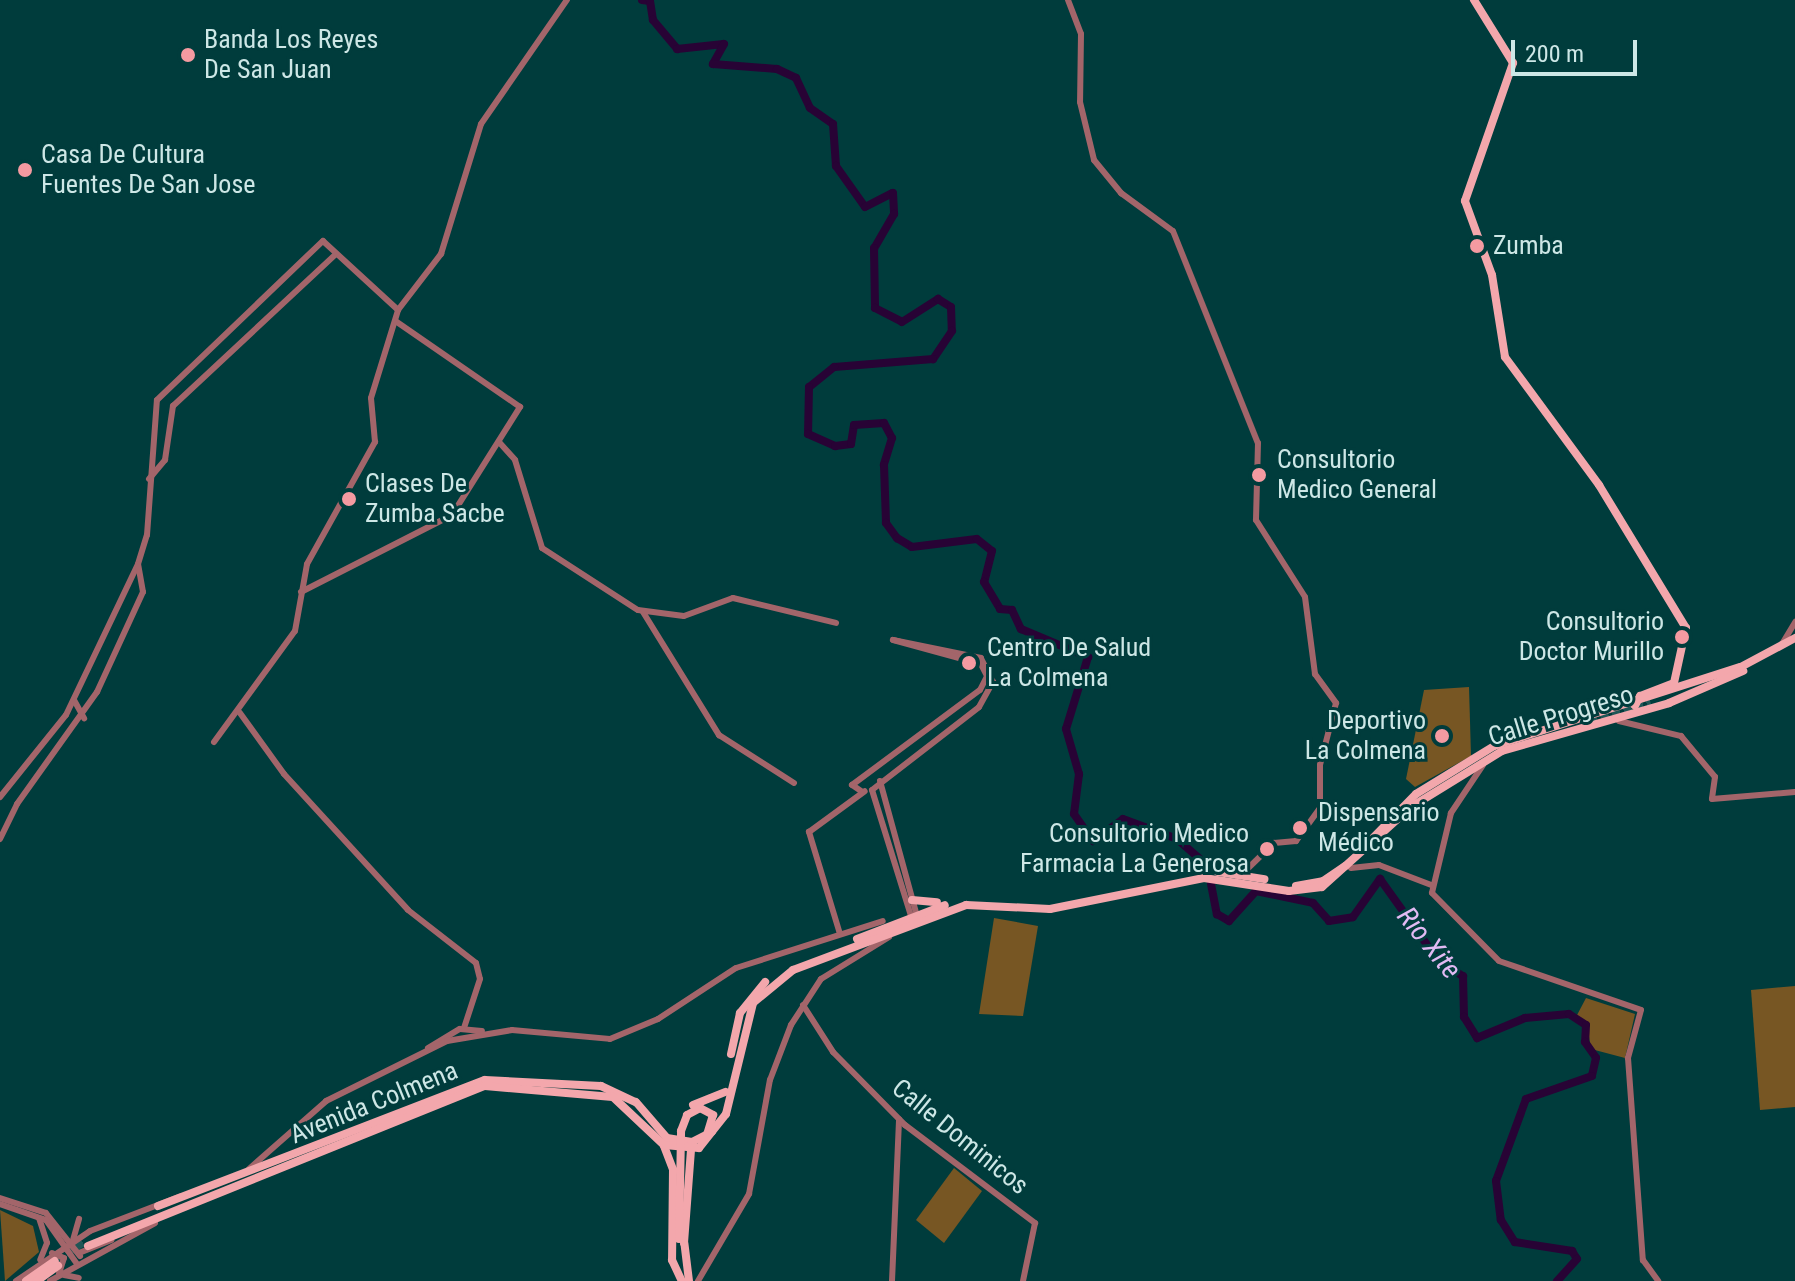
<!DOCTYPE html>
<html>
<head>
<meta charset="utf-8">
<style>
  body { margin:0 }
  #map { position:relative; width:1795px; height:1281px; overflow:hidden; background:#003c3c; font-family:"Roboto Condensed",sans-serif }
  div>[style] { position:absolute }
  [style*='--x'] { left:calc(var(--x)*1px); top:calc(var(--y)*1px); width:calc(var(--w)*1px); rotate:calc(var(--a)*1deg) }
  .green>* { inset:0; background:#775623 }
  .river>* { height:8px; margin:-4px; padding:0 4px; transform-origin:4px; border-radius:4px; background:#280335 }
  .major-tunnel>* { height:8px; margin-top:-4px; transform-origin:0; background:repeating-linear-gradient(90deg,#1f5656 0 8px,transparent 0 12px) }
  .minor>* { height:6px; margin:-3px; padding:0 3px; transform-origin:3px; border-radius:3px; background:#a3656a }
  .major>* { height:8px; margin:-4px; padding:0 4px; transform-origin:4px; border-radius:4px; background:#f3a7ac }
  .major-bridge>* { height:8px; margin:-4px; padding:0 4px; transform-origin:4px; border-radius:4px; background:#f3a7ac }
  .dots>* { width:22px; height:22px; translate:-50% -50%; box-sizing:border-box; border:4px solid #003c3c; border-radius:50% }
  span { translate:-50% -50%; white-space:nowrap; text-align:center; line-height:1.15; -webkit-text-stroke:6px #003c3c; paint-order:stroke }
  .poi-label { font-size:26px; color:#cde7e6 }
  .left { translate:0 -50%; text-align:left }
  .right { translate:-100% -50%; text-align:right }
  .street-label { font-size:26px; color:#cde7e6 }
  .water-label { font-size:28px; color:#e1baf3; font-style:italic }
  .scale { position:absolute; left:1511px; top:40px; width:126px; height:36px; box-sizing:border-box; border:4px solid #cde7e6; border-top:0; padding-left:10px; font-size:24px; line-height:28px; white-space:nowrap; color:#cde7e6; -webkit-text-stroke:6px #003c3c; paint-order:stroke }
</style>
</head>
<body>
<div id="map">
  <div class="green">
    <div style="clip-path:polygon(1469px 687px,1471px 756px,1415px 787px,1406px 779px,1424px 690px)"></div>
    <div style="clip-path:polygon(994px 918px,1038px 926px,1023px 1016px,979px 1014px)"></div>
    <div style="clip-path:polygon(1795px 986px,1795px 1107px,1760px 1110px,1751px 990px)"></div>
    <div style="clip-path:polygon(1586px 998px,1635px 1014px,1625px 1058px,1591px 1049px,1587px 1024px,1576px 1017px)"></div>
    <div style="clip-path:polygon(954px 1168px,982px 1191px,944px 1243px,916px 1220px)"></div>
    <div style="clip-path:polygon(0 1210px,33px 1226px,39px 1252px,5px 1281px)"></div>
  </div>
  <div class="river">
    <div style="--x:642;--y:0;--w:8;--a:7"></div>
    <div style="--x:650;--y:1;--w:19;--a:81"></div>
    <div style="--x:653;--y:20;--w:38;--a:50"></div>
    <div style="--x:677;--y:49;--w:47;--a:-6.1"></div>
    <div style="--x:724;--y:44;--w:23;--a:119"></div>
    <div style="--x:713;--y:64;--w:64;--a:4.5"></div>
    <div style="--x:777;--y:69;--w:21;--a:25"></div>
    <div style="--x:796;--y:78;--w:33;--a:65"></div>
    <div style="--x:810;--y:108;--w:28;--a:35"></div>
    <div style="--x:833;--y:124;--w:42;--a:85.9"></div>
    <div style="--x:836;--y:166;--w:50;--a:54.7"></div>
    <div style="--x:865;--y:207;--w:31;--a:-27"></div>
    <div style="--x:893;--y:193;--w:21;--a:87"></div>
    <div style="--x:894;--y:214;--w:39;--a:120"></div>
    <div style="--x:874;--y:248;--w:60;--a:89"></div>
    <div style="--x:875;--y:308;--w:30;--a:27"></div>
    <div style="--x:902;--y:322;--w:43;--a:-32.6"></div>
    <div style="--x:938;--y:299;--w:15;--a:32"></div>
    <div style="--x:951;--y:307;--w:24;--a:88"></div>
    <div style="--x:952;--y:331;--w:34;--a:124"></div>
    <div style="--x:933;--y:359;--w:99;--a:175.4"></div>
    <div style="--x:834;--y:367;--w:32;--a:141"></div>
    <div style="--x:809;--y:387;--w:47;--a:91.2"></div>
    <div style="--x:808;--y:434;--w:30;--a:24"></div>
    <div style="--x:835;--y:446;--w:16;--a:-7"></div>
    <div style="--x:851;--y:444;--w:19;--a:-81"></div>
    <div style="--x:854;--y:425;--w:30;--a:-4"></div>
    <div style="--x:884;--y:423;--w:17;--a:62"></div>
    <div style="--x:892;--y:438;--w:28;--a:107"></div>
    <div style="--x:884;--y:465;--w:58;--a:88"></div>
    <div style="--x:886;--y:523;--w:19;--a:54"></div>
    <div style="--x:897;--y:538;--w:17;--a:31"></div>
    <div style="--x:912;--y:547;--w:65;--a:-7"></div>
    <div style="--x:977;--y:539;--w:19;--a:39"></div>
    <div style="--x:992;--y:551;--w:32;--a:104"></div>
    <div style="--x:984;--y:582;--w:31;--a:59"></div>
    <div style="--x:1000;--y:609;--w:12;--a:5"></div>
    <div style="--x:1012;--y:610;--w:21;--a:65"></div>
    <div style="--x:1021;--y:629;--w:73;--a:22.7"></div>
    <div style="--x:1088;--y:657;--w:75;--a:107"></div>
    <div style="--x:1066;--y:729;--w:47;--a:73.9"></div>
    <div style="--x:1079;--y:774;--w:40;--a:97.1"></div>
    <div style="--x:1074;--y:814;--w:33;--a:55"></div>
    <div style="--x:1093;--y:841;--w:37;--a:-36"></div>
    <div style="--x:1123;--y:819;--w:58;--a:20.3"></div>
    <div style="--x:1177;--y:839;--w:40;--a:41"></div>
    <div style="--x:1211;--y:884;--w:31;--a:79"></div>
    <div style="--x:1217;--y:914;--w:14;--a:30"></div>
    <div style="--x:1229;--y:921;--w:40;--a:-48"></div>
    <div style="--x:1256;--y:891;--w:58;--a:11.9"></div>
    <div style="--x:1313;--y:903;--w:24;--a:48"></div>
    <div style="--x:1329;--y:921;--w:24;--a:-9"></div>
    <div style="--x:1353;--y:917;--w:47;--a:-54.6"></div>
    <div style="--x:1380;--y:879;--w:100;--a:54.4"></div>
    <div style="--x:1438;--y:960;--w:30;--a:33"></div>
    <div style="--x:1463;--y:976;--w:41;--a:88.6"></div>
    <div style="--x:1464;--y:1017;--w:25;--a:58"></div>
    <div style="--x:1477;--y:1038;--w:52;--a:-22.6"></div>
    <div style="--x:1525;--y:1018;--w:44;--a:-5.2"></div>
    <div style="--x:1569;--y:1014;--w:20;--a:33"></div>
    <div style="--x:1586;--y:1025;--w:17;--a:93"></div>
    <div style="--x:1585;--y:1042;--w:19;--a:55"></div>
    <div style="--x:1596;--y:1058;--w:18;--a:103"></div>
    <div style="--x:1592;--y:1076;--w:70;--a:160.8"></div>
    <div style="--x:1526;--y:1099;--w:87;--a:110.1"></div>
    <div style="--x:1496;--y:1181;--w:39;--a:83"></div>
    <div style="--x:1501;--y:1220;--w:26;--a:58"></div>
    <div style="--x:1515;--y:1242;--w:58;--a:9"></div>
    <div style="--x:1572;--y:1251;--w:9;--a:58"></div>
    <div style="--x:1577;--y:1259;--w:30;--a:132"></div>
  </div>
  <div class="major-tunnel">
    <div style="--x:1589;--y:720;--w:64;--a:-15.3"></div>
    <div style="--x:56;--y:1260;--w:35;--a:-33"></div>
  </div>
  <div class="minor">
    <div style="--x:1068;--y:0;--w:36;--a:69"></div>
    <div style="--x:1081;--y:34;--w:68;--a:90.8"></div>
    <div style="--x:1080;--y:102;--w:60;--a:76.4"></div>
    <div style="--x:1094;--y:160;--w:43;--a:50.7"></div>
    <div style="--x:1121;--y:193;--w:64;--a:36.2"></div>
    <div style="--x:1173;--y:231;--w:228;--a:68.2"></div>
    <div style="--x:1258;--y:443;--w:77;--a:91.5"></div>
    <div style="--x:1256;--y:520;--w:91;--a:57.5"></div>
    <div style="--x:1305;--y:597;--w:78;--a:82.6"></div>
    <div style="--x:1315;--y:674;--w:36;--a:54"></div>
    <div style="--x:1336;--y:703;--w:64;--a:104.5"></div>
    <div style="--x:1320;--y:765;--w:43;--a:90"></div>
    <div style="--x:1320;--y:808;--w:41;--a:126"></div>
    <div style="--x:1296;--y:841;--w:22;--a:175"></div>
    <div style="--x:1274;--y:843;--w:50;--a:135.8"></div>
    <div style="--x:398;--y:310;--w:71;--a:-52.5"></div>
    <div style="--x:441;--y:254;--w:136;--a:-72.9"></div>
    <div style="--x:481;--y:124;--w:151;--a:-55.3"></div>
    <div style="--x:499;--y:442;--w:24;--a:48"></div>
    <div style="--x:515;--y:460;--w:92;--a:72.9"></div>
    <div style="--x:542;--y:548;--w:114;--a:32.9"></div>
    <div style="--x:638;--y:610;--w:46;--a:7.4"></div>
    <div style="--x:684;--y:616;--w:52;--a:-20.2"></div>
    <div style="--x:733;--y:598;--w:106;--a:13.6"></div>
    <div style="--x:149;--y:479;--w:25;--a:-50"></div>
    <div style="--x:165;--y:460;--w:55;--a:-81.6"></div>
    <div style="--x:173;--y:406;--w:223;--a:-43"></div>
    <div style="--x:301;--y:592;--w:169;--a:-27"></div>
    <div style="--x:452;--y:515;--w:128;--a:-57.8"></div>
    <div style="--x:520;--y:407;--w:150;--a:-145.4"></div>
    <div style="--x:643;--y:612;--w:145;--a:58.3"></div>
    <div style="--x:719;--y:735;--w:89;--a:32.6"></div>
    <div style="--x:1782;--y:644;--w:26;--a:-59"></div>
    <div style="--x:74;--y:700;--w:21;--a:61"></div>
    <div style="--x:240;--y:713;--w:75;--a:54.2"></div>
    <div style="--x:284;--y:774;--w:184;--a:47.6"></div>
    <div style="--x:408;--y:910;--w:86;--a:37.9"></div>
    <div style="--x:476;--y:963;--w:16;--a:76"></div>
    <div style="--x:480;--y:979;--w:52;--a:108.1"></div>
    <div style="--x:1619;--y:721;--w:64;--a:13.6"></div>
    <div style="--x:1681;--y:736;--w:53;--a:50.3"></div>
    <div style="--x:1715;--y:777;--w:22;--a:98"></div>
    <div style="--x:1712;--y:799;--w:83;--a:-4.8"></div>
    <div style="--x:214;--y:742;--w:137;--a:-53.9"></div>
    <div style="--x:295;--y:631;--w:68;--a:-79.8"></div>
    <div style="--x:307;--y:564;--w:140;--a:-60.9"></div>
    <div style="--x:375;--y:442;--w:44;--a:-95.2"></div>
    <div style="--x:371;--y:398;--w:92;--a:-72.9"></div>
    <div style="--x:1483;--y:765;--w:58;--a:123.7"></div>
    <div style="--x:1451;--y:813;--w:82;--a:103.4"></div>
    <div style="--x:1432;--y:893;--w:95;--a:45.4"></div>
    <div style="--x:1499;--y:961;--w:150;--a:19"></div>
    <div style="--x:1641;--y:1010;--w:50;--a:105.2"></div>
    <div style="--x:1628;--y:1058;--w:203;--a:85.8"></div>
    <div style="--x:1643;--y:1260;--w:26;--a:54"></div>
    <div style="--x:880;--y:781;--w:144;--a:74.7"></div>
    <div style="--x:872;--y:790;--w:135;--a:-37.8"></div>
    <div style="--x:979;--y:707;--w:29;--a:-61"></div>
    <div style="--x:993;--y:682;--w:27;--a:-117"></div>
    <div style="--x:981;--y:658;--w:90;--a:-168.4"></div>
    <div style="--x:872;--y:790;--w:135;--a:72.8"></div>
    <div style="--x:861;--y:791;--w:11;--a:-146"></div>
    <div style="--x:852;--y:785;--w:159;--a:-36.6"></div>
    <div style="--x:980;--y:690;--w:16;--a:-63"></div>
    <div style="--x:987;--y:676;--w:13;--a:-117"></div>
    <div style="--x:981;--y:664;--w:91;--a:-164.7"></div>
    <div style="--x:0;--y:797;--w:105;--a:-51.2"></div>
    <div style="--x:66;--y:715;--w:167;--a:-64.5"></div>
    <div style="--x:138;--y:564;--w:30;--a:-73"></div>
    <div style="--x:147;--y:535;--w:135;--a:-85.8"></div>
    <div style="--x:157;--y:400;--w:230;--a:-43.8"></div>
    <div style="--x:323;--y:241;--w:102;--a:42.6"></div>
    <div style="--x:0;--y:839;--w:39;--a:-64"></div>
    <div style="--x:17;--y:804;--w:138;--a:-54.5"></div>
    <div style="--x:97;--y:692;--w:110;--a:-65.3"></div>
    <div style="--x:143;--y:592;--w:28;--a:-100"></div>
    <div style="--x:1351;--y:868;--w:28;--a:-6"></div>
    <div style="--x:1379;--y:865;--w:56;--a:21"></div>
    <div style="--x:840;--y:934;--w:107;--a:-106.9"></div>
    <div style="--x:809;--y:832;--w:69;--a:-36.2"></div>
    <div style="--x:803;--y:1005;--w:56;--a:57.4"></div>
    <div style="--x:833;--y:1052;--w:103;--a:45.4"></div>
    <div style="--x:905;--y:1125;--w:163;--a:37"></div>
    <div style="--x:1035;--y:1223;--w:59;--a:101.7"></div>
    <div style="--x:428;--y:1048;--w:37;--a:-31"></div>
    <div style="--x:460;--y:1029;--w:22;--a:5"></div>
    <div style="--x:249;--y:1169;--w:103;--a:-41.4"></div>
    <div style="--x:326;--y:1101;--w:135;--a:-26.4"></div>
    <div style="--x:447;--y:1041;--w:66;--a:-9.6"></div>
    <div style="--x:512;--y:1030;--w:98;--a:5.2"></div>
    <div style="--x:610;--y:1039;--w:52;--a:-22.6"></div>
    <div style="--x:658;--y:1019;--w:93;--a:-33.2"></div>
    <div style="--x:736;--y:968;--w:154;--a:-17.7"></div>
    <div style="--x:0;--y:1198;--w:48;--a:18.1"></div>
    <div style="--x:46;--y:1213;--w:55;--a:51.7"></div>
    <div style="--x:0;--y:1204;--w:49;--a:19.2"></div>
    <div style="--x:46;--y:1220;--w:54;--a:54.8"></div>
    <div style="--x:39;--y:1218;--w:26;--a:72"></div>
    <div style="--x:47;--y:1243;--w:18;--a:112"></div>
    <div style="--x:73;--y:1240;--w:22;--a:-74"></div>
    <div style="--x:52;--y:1253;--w:13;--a:23"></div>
    <div style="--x:64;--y:1258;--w:16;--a:108"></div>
    <div style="--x:79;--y:1253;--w:35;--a:-22"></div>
    <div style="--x:64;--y:1275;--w:15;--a:11"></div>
    <div style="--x:16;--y:1281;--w:89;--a:-34"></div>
    <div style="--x:90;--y:1231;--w:97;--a:-21"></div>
    <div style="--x:50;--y:1281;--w:120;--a:-28.9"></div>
    <div style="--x:698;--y:1281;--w:101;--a:-59.6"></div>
    <div style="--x:749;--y:1194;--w:116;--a:-79.6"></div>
    <div style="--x:770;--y:1080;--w:59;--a:-69.1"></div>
    <div style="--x:791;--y:1025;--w:55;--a:-56.9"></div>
    <div style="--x:821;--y:979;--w:80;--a:-31.7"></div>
    <div style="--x:892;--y:1281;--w:162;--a:-87.5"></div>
  </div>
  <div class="major">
    <div style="--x:1474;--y:0;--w:74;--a:58.2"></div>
    <div style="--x:1513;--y:63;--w:146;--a:109.2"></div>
    <div style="--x:1465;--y:201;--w:79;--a:70"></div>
    <div style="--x:1492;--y:275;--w:83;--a:81"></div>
    <div style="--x:1505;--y:357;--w:159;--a:53.7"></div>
    <div style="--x:1599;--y:485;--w:167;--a:58.7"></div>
    <div style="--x:1686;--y:628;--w:56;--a:102.3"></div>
    <div style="--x:1674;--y:683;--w:36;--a:159"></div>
    <div style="--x:1640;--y:696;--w:11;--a:117"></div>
    <div style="--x:1737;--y:669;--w:66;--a:-28.1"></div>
    <div style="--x:1366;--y:845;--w:71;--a:-45.6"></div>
    <div style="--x:1416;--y:794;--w:92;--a:-31.6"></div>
    <div style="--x:1494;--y:746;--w:258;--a:-17.8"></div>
    <div style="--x:1218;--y:872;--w:47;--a:8.7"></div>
    <div style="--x:1296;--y:886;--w:27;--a:-10"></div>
    <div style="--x:1323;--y:881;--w:27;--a:-34"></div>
    <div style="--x:912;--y:900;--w:25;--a:5"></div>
    <div style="--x:857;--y:939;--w:94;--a:-21.1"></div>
    <div style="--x:731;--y:1054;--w:42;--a:-77.6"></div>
    <div style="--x:740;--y:1013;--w:40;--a:-51"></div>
    <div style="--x:693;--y:1105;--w:35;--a:-22"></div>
    <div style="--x:681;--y:1131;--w:17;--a:-69"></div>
    <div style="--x:687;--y:1115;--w:15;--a:-28"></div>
    <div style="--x:700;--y:1108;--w:15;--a:28"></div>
    <div style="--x:713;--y:1115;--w:21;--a:107"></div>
    <div style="--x:664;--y:1146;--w:26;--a:69"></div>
    <div style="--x:673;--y:1170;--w:90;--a:90.6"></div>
    <div style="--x:672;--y:1260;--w:23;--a:65"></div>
    <div style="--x:158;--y:1206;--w:350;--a:-21.1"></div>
    <div style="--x:485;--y:1080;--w:116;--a:3"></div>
    <div style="--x:601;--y:1086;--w:38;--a:25"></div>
    <div style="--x:636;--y:1102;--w:48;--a:49.3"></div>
    <div style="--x:667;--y:1138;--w:25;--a:9"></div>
    <div style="--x:692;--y:1142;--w:22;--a:-27"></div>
    <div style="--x:88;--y:1246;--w:428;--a:-22"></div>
    <div style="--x:485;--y:1086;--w:128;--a:4.9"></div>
    <div style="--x:613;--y:1097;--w:70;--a:43.3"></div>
    <div style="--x:664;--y:1145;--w:35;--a:5"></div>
    <div style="--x:699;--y:1148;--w:43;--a:-51.5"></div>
    <div style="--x:726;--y:1114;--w:114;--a:-76.3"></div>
    <div style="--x:753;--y:1003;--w:52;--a:-39.5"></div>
    <div style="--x:793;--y:970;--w:185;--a:-20.6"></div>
    <div style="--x:966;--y:905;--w:84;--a:2.7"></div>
    <div style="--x:1050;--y:909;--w:157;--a:-11.4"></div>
    <div style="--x:1204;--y:878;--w:86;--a:8.7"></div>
    <div style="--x:1289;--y:891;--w:33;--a:-7"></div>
    <div style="--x:1322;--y:887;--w:120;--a:-42"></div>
    <div style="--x:1411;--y:807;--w:107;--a:-31.6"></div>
    <div style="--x:1502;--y:751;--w:174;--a:-16"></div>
    <div style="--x:1669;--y:703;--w:81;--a:-23.4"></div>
    <div style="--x:26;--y:1281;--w:35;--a:-35"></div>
    <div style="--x:37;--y:1281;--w:26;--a:-36"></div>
    <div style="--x:689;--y:1281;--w:38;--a:-97"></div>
    <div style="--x:684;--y:1243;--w:93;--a:-85.7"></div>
  </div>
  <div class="major-bridge">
    <div style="--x:679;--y:1239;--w:108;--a:-88.9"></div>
  </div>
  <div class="dots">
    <div style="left:188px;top:55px;background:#f49aa1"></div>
    <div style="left:25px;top:170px;background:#f49aa1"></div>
    <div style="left:1477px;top:246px;background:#f49aa1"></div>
    <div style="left:1259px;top:475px;background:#f49aa1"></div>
    <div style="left:349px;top:499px;background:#f49aa1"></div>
    <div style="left:1682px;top:637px;background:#f49aa1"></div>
    <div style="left:969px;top:663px;background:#f49aa1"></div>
    <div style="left:1442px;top:736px;background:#f49aa1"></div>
    <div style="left:1300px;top:828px;background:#f49aa1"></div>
    <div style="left:1267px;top:849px;background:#f49aa1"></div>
  </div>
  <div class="poi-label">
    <span class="left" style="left:204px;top:55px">Banda Los Reyes<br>De San Juan</span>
    <span class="left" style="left:41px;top:170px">Casa De Cultura<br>Fuentes De San Jose</span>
    <span class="left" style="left:1493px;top:246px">Zumba</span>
    <span class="left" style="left:1277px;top:475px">Consultorio<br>Medico General</span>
    <span class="left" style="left:365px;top:499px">Clases De<br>Zumba Sacbe</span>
    <span class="right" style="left:1664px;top:637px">Consultorio<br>Doctor Murillo</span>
    <span class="left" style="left:987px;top:663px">Centro De Salud<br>La Colmena</span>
    <span class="right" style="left:1426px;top:736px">Deportivo<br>La Colmena</span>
    <span class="left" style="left:1318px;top:828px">Dispensario<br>Médico</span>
    <span class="right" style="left:1249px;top:849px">Consultorio Medico<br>Farmacia La Generosa</span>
  </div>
  <div class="street-label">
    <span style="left:1561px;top:716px;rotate:-17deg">Calle Progreso</span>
    <span style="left:374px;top:1103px;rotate:-22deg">Avenida Colmena</span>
    <span style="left:960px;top:1137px;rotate:39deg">Calle Dominicos</span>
  </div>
  <div class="water-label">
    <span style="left:1429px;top:943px;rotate:51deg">Rio Xite</span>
  </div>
  <div class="scale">200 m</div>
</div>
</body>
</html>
